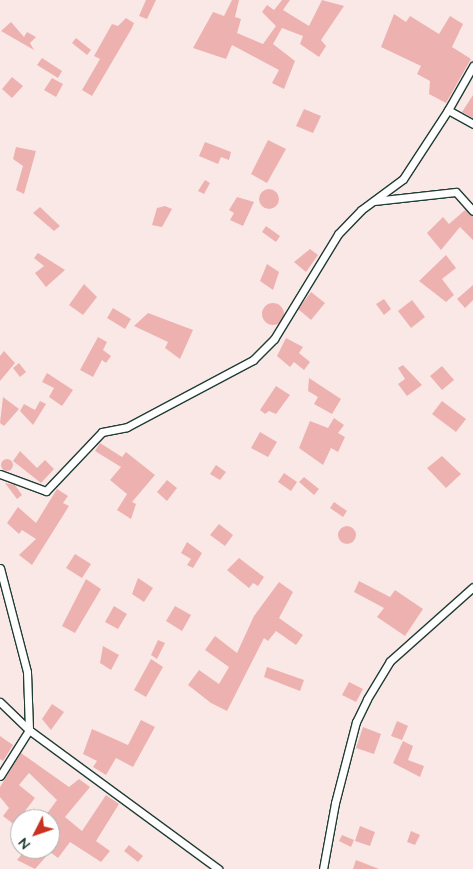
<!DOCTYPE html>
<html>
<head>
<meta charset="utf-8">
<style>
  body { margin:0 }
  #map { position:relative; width:473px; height:869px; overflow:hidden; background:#fae8e7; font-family:"Architects Daughter",sans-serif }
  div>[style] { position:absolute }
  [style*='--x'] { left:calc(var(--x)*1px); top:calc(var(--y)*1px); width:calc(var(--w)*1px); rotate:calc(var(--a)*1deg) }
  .building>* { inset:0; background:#edb2af }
  .round { border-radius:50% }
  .roads { filter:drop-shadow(1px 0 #1f3d34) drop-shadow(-1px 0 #1f3d34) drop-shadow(0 1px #1f3d34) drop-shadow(0 -1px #1f3d34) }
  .minor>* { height:7px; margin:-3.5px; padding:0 3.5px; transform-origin:3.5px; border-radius:3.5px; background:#fff }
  span { translate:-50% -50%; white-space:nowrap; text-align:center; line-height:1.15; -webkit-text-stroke:4px #fff; paint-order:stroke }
  .north { position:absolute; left:10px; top:809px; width:50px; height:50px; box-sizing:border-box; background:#fff; border:1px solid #a5b1ae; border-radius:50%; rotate:229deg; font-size:14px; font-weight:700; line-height:20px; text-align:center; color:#1f3d34 }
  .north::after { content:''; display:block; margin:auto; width:18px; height:22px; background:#c8321e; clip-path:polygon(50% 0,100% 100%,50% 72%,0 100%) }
</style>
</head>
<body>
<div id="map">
  <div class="building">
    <div style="clip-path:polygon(146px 0,156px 0,147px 19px,139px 16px)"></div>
    <div style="clip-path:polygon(232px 0,239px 0,235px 17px,241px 19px,237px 33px,263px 44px,276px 26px,262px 12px,267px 5px,274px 10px,282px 0,290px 0,283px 10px,309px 26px,322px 0,344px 6px,321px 40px,326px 46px,319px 57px,300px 44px,303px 36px,282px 28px,273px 44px,295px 61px,284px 89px,272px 83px,279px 70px,232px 45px,226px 59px,193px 48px,213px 12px,224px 16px)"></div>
    <div style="clip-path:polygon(394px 14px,406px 22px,410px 16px,439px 34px,450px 16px,463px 24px,452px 47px,471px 59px,446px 103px,429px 94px,430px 81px,417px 74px,421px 66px,381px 47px)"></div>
    <div style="clip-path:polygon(126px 18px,134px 23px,132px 28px,92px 96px,82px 90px,100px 59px,94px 56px,112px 24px,118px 26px)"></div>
    <div style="clip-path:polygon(11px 22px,24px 37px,27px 32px,36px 37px,30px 43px,34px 50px,1px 31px)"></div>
    <div style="clip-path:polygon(76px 38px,91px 50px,87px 55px,72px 43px)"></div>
    <div style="clip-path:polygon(42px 58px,62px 71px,58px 78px,37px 65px)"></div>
    <div style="clip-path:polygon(12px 77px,23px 86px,12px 98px,2px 89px)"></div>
    <div style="clip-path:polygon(52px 78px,63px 84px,56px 97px,44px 90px)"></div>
    <div style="clip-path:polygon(473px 95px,473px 118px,462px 112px)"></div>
    <div style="clip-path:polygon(304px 109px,321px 116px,313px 133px,296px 126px)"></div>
    <div style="clip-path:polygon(268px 140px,286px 149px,267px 183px,251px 174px)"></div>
    <div style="clip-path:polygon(205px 142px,231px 152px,229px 160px,221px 157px,218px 164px,199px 156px)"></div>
    <div style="clip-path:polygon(16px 147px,36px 151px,24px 194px,16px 190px,23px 166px,13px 159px)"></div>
    <div style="clip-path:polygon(205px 180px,210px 183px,204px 194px,198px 191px)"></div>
    <div class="round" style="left:259px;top:189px;width:20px;height:20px"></div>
    <div style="clip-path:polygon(237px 197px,254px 202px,243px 226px,230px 220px,234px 213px,229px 210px)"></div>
    <div style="clip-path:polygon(165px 206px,172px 209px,162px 227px,152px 225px,157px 208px)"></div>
    <div style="clip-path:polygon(40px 207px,60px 226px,54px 231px,33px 213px)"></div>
    <div style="clip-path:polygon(465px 210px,473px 216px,473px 240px,460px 227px,441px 250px,427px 233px,443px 217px,449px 224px)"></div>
    <div style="clip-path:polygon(266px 226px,280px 236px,276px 242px,262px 232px)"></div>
    <div style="clip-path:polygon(310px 249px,318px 255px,306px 272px,294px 262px)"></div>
    <div style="clip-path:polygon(38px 253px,65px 270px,46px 287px,35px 273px,44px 266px,34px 258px)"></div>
    <div style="clip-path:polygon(446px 255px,456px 268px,442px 279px,454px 295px,446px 302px,419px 281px)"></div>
    <div style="clip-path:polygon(267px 264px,279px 272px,273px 290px,260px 281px)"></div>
    <div style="clip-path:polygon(84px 284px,97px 297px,83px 315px,69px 305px)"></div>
    <div style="clip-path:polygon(473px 285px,473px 300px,465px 308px,457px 299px)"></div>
    <div style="clip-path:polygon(311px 292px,325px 303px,311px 320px,298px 309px)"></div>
    <div style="clip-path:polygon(384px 299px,391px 309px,384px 315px,376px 304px)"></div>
    <div style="clip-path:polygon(412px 300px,425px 317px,411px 328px,398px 311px)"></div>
    <div class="round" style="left:262px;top:303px;width:22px;height:22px"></div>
    <div style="clip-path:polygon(113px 308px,131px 319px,125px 329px,107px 318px)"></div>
    <div style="clip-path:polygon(148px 313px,193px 330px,180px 359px,165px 348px,168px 342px,134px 326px)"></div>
    <div style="clip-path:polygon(98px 337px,107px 342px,103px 350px,111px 356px,106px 363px,102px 360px,93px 377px,80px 370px)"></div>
    <div style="clip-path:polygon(286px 338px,303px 347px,299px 353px,310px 362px,304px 370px,294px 362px,290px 367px,277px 356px)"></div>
    <div style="clip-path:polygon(4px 351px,15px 363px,0 381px,0 356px)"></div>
    <div style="clip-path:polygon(19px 363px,26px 372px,20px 377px,13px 368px)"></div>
    <div style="clip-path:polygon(403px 365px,422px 385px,407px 396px,398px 384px,405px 379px,398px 368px)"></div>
    <div style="clip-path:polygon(442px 366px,454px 380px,442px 390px,430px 376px)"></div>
    <div style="clip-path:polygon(47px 373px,73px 390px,62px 406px,49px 397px,54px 388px,42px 382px)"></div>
    <div style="clip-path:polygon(309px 378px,341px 399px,332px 414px,314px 404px,318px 397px,308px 391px)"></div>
    <div style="clip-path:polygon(276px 386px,290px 395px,276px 414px,269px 411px,265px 414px,260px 410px)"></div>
    <div style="clip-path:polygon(3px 397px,19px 409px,4px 426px,0 423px)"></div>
    <div style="clip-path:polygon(40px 401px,46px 404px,33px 425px,20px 411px,24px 404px,35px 410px)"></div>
    <div style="clip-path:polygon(442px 401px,466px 419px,456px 432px,432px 414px)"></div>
    <div style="clip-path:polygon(334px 418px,344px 425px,338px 433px,345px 437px,338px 452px,331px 448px,323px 465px,299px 448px,310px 421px,328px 428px)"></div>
    <div style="clip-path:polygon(260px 432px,277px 442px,268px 457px,251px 448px)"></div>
    <div style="clip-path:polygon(100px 443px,122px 457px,126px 452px,155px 475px,132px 502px,136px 504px,131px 519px,117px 510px,127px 494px,110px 480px,121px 467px,95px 451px)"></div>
    <div style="clip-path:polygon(20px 451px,37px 468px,45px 460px,54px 469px,41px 483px,13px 461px)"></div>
    <div style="clip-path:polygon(442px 456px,461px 474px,446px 488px,427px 468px)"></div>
    <div class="round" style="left:1px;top:459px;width:12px;height:12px"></div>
    <div style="clip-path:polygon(216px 465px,226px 472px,220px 480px,210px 474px)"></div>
    <div style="clip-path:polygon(284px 473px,297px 482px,291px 491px,278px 482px)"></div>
    <div style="clip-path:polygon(304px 477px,319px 489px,314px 495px,299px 482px)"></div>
    <div style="clip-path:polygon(167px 480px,177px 488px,167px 501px,157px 492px)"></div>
    <div style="clip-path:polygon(5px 483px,15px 485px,22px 495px,17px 499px)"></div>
    <div style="clip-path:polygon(57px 489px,68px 496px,63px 503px,69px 506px,32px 565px,19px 555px,36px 539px,22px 530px,19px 534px,7px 523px,18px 507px,36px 523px)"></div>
    <div style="clip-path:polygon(334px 502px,347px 511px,343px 517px,330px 508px)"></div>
    <div style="clip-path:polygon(219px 524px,233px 535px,225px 546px,210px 535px)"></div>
    <div class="round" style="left:338px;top:526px;width:18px;height:18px"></div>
    <div style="clip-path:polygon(187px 542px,202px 553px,193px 568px,187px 565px,191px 559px,181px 553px)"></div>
    <div style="clip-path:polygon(75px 554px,91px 564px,82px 578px,66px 568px)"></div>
    <div style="clip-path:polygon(239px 558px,264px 577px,258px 586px,253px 583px,249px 588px,227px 570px)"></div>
    <div style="clip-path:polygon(138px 578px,153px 588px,144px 602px,132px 594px)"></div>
    <div style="clip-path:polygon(86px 579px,101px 589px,75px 633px,62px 626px)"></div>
    <div style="clip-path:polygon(359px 581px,390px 597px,395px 590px,423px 609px,405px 636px,377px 617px,384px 608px,354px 592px)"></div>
    <div style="clip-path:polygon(279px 582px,293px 592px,279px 618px,303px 635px,296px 645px,276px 631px,268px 641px,264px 638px,227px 711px,211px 703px,188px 685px,199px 670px,219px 684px,229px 667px,205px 650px,215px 636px,237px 653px,254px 616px)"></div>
    <div style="clip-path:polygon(114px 606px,127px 614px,118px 629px,105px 622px)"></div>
    <div style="clip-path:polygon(175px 606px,191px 615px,182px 631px,166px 621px)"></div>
    <div style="clip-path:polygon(158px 640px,165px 643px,157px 659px,151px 655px)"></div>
    <div style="clip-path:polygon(103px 646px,119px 655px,111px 670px,100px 663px)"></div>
    <div style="clip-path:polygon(151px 659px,163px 667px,146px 697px,134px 690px)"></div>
    <div style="clip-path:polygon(267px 667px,304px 680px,300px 691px,264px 677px)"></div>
    <div style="clip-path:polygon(349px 682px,363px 689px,356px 702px,342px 695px)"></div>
    <div style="clip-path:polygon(52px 704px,64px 712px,51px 730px,42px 719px)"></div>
    <div style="clip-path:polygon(141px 720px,155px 727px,133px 767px,116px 758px,106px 775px,93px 767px,97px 761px,83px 754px,92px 729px,128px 745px)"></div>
    <div style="clip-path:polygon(397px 721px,408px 726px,402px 740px,391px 736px)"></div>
    <div style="clip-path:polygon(363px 727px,381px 734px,374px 754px,356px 748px)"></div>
    <div style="clip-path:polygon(0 736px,13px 745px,3px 761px,0 759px)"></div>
    <div style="clip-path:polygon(403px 741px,413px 746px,408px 760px,424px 766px,420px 777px,393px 763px)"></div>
    <div style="clip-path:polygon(21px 753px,69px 787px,79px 779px,90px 787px,65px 817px,82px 831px,106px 795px,119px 804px,96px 841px,110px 851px,101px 862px,70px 842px,58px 858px,50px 852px,35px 869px,17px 860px,26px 849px,50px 849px,50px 819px,43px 819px,57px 800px,29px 773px,19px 785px,35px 798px,25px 811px,35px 819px,20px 819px,20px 829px,3px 816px,9px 808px,0 797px,0 787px)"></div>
    <div style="clip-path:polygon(360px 826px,375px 832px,370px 846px,355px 841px)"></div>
    <div style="clip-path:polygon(411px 831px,420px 835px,415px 845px,407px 842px)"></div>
    <div style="clip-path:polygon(342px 835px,354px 840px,351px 847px,339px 841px)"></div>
    <div style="clip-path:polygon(129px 845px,143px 856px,138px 862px,124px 851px)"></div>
    <div style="clip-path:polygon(356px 860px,379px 869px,353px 869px)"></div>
  </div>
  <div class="roads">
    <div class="minor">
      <div style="--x:448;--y:110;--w:51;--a:-60.4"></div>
      <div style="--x:374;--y:201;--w:82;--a:-6.3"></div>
      <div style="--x:456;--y:192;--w:25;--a:48"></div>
      <div style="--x:0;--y:474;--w:49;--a:20.3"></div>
      <div style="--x:46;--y:491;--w:81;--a:-46.5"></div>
      <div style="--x:102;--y:432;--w:25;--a:-11"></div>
      <div style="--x:127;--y:427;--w:143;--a:-28"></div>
      <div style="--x:253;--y:360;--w:30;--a:-45"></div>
      <div style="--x:274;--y:339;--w:123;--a:-58.6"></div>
      <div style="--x:338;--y:234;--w:33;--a:-46"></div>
      <div style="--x:361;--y:210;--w:52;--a:-36.4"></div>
      <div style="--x:403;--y:179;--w:82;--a:-56.9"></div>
      <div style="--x:448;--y:110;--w:29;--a:29"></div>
      <div style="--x:0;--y:568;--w:107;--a:75.4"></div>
      <div style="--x:27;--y:672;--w:58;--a:88"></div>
      <div style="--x:29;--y:730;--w:54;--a:122.2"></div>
      <div style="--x:0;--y:702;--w:40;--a:44"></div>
      <div style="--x:29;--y:730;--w:235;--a:36.3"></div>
      <div style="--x:323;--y:869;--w:67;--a:-79.7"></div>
      <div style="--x:335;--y:803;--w:84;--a:-75.5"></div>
      <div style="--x:356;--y:722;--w:25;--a:-64"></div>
      <div style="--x:367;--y:699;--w:44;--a:-58.8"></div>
      <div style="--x:390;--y:661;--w:111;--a:-41.7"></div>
    </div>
  </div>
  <div class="north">N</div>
</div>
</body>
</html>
